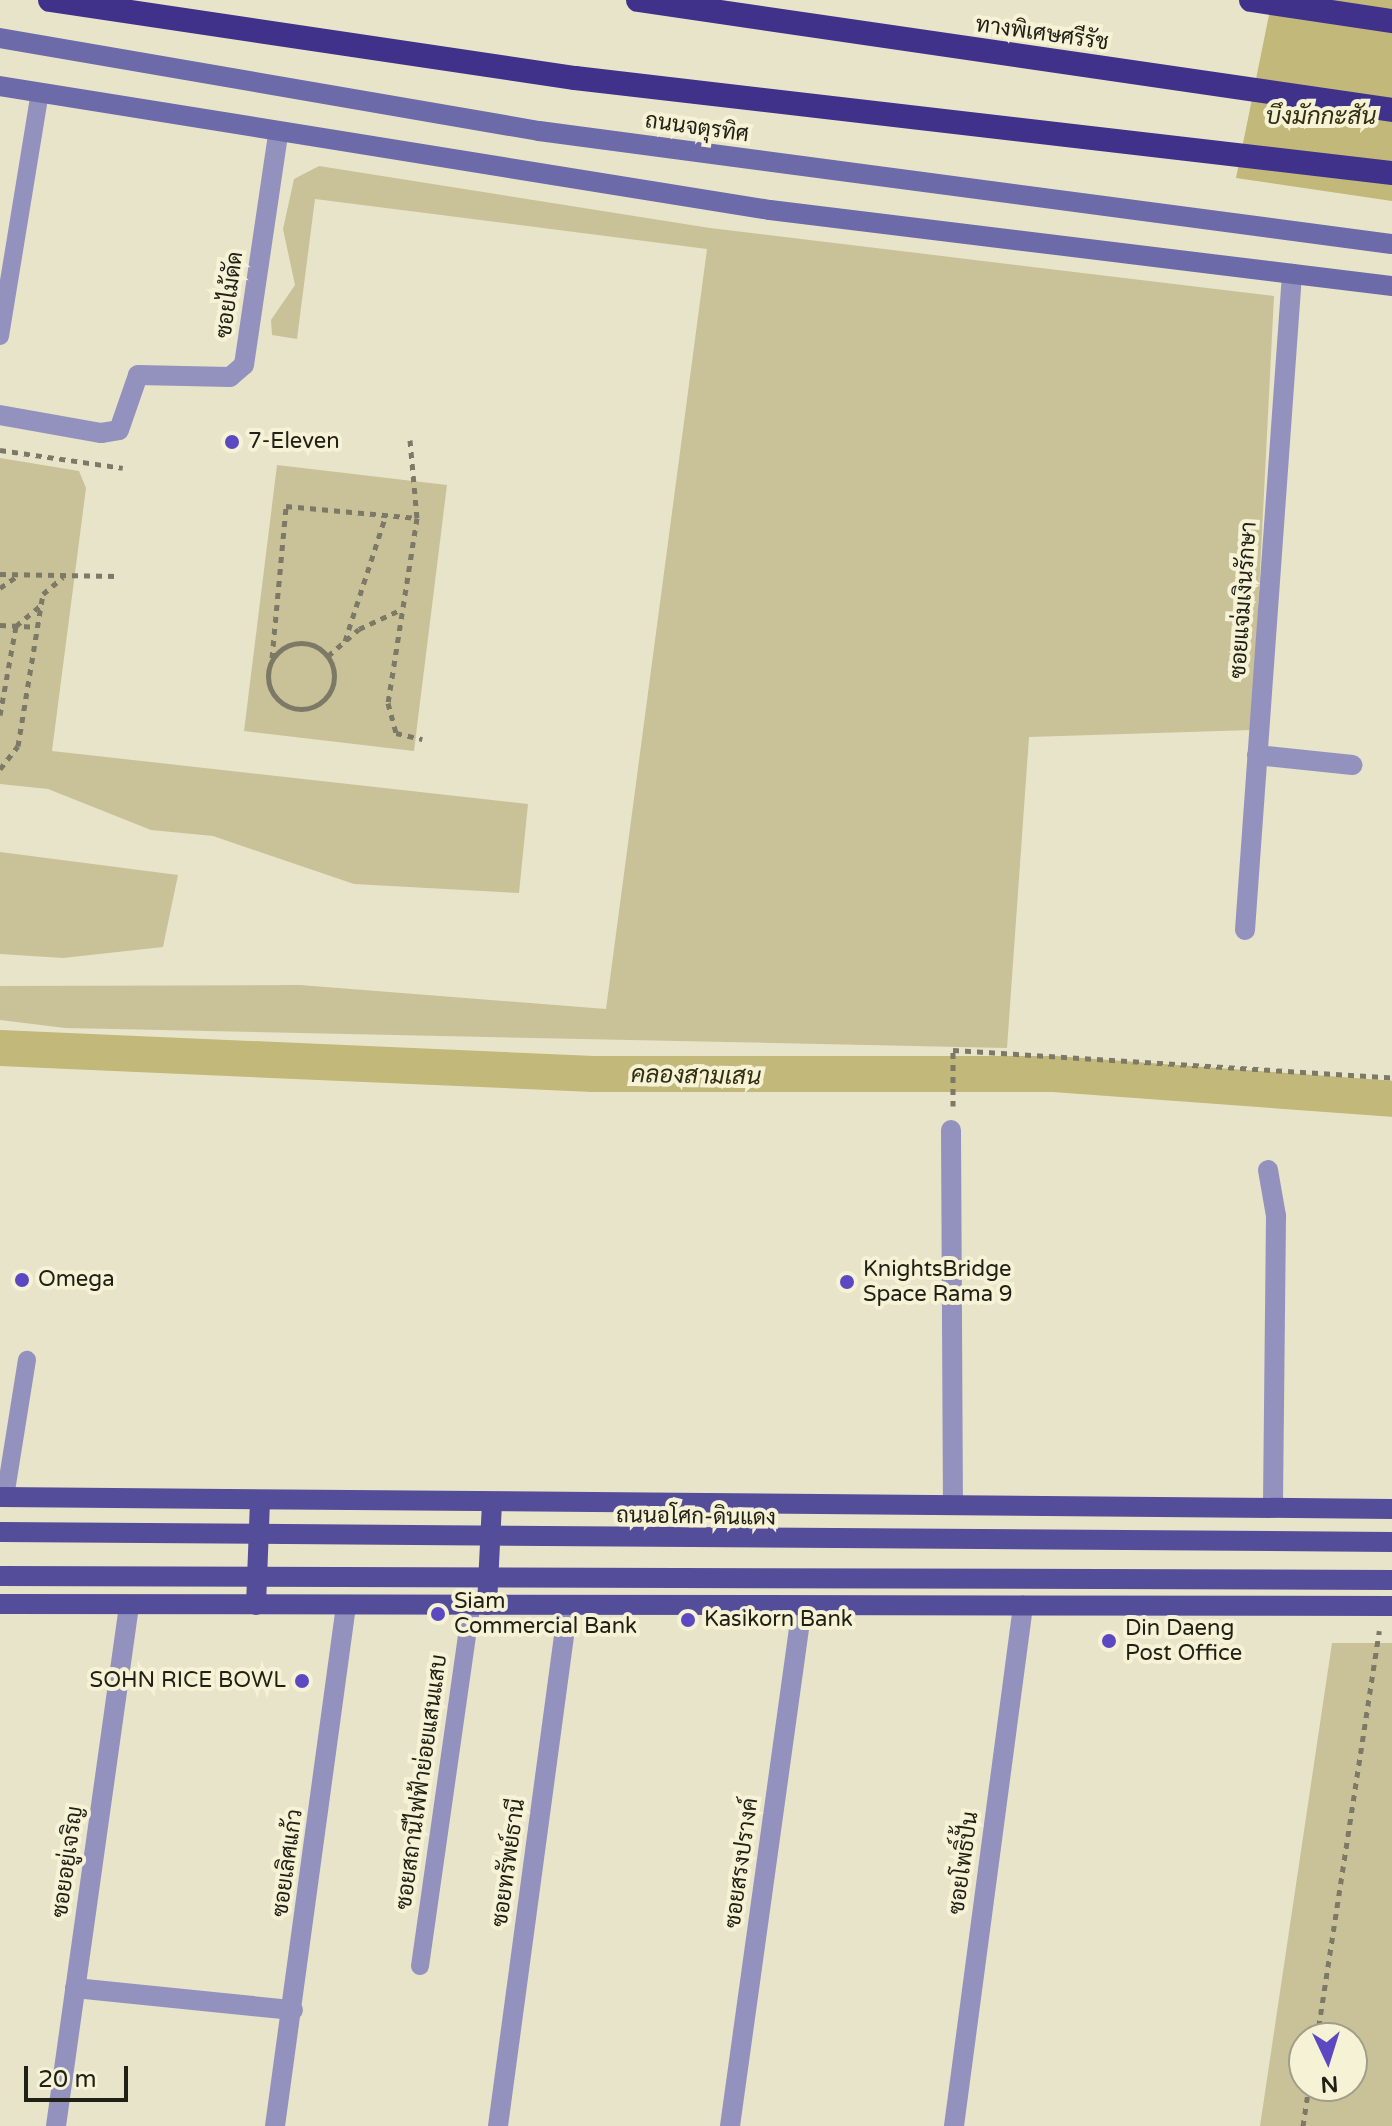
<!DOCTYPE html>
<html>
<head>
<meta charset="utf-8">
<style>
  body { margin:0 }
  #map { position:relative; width:1392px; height:2126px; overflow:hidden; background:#e8e4c9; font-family:"Varela Round",Sarabun,sans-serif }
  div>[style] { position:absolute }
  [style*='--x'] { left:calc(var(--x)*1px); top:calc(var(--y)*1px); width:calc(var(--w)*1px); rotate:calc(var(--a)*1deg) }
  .green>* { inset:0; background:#c9c298 }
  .water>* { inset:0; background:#c1b87a }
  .canal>* { height:36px; margin:-18px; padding:0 18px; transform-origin:18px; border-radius:18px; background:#c1b87a }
  .path>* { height:5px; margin-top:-2.5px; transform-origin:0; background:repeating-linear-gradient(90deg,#7c7967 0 6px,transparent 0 12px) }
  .path>.ring { margin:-2.5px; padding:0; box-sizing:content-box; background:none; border:5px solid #7c7967; border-radius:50% }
  .service>* { height:18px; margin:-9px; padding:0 9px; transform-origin:9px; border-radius:9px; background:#9392be }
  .minor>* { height:20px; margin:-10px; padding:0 10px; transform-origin:10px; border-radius:10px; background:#9392be }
  .secondary>* { height:20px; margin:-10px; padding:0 10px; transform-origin:10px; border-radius:10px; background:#6d6aa9 }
  .primary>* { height:20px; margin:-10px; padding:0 10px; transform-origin:10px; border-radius:10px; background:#544d99 }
  .motorway>* { height:24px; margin:-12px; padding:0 12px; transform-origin:12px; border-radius:12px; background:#40318a }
  .primary-bridge>* { height:20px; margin:-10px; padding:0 10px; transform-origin:10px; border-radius:10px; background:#544d99 }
  .dots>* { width:22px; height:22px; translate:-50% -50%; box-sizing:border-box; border:4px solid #f6f2d6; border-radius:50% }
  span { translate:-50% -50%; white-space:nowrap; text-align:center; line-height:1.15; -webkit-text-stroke:8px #f6f2d6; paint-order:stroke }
  .street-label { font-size:22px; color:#212016 }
  .poi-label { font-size:22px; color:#212016 }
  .left { translate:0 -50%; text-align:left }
  .right { translate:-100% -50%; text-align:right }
  .water-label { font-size:24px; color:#322e11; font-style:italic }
  .north { position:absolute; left:1288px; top:2022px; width:80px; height:80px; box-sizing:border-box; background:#f6f2d6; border:2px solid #a19e89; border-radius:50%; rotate:176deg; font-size:22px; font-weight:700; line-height:32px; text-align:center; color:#212016 }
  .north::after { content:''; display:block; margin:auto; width:28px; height:36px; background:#5c49c1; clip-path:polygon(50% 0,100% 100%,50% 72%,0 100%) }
  .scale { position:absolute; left:24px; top:2066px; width:104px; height:36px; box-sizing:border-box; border:4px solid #212016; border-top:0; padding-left:10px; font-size:24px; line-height:28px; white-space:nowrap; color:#212016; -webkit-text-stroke:6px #f6f2d6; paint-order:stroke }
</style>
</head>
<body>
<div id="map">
  <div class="green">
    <div style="clip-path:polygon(319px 166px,710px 228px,1274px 296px,1252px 730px,1029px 737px,1007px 1048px,65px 1028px,0 1020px,0 986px,300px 985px,606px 1009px,707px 249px,315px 199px,297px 339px,272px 335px,271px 320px,295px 285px,283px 229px,294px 179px)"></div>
    <div style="clip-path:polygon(0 458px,79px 471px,86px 488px,52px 751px,528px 804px,519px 893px,354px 884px,213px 836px,151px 830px,48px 789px,0 784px)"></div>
    <div style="clip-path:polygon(277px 465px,447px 485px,414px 751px,244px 731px)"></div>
    <div style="clip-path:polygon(0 852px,178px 875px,163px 947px,63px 958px,0 954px)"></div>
    <div style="clip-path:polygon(evenodd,1332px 1643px,1392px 1643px,1392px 2126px,1260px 2126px,1332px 1643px,1304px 2038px,1352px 2038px,1352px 2086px,1304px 2086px,1304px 2038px)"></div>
  </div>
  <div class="water">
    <div style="clip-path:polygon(1272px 0,1392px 0,1392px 201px,1236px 178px)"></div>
  </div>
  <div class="canal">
    <div style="--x:0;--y:1048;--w:594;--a:2.51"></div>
    <div style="--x:593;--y:1074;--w:461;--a:0"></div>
    <div style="--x:1054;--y:1074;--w:339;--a:4.2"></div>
  </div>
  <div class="path">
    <div style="--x:410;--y:440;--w:78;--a:84.9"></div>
    <div style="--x:417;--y:518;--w:187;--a:98.9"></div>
    <div style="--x:388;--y:703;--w:31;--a:75"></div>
    <div style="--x:396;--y:733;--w:27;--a:13"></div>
    <div style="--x:0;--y:450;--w:124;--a:8.3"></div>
    <div style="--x:0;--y:574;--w:118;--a:1"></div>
    <div style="--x:0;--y:588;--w:21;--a:-35"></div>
    <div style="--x:0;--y:625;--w:35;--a:3"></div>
    <div style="--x:345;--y:641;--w:133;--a:-72"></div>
    <div class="ring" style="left:268px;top:643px;width:61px;height:61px"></div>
    <div style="--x:328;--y:656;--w:41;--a:-41.1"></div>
    <div style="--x:359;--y:629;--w:47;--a:-24.9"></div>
    <div style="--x:272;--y:658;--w:153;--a:-84.7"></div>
    <div style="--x:286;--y:506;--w:132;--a:5.2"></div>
    <div style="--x:0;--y:715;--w:90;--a:-79.8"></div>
    <div style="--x:16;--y:626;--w:31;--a:-40"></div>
    <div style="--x:0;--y:769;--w:29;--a:-52"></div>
    <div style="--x:18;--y:746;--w:154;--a:-80.7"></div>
    <div style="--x:43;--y:594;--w:26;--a:-40"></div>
    <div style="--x:953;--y:1106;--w:56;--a:-90"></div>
    <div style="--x:953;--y:1050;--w:440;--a:3.6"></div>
    <div style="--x:1317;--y:2038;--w:412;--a:-81.3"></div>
    <div style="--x:1303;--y:2126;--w:40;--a:-81.5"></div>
  </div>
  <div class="service">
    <div style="--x:0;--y:336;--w:246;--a:-80.7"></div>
    <div style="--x:5;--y:1497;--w:139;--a:-80.9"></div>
    <div style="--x:420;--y:1966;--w:364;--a:-81.9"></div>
  </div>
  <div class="minor">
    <div style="--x:0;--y:415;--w:103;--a:10.1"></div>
    <div style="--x:101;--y:433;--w:18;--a:-9"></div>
    <div style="--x:119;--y:430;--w:58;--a:-70.9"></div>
    <div style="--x:138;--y:375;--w:92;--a:1.2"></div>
    <div style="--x:230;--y:377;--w:18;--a:-41"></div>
    <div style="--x:244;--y:365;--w:232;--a:-81.6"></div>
    <div style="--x:1257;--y:755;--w:96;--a:6"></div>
    <div style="--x:1245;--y:930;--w:658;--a:-85.9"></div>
    <div style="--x:951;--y:1130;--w:373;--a:89.7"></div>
    <div style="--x:1268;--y:1170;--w:47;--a:80.1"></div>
    <div style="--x:1276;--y:1216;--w:292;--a:90.6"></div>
    <div style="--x:75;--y:1988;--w:219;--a:5.8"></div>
    <div style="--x:56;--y:2126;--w:525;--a:-82.01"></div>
    <div style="--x:275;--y:2126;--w:525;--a:-82.23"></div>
    <div style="--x:498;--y:2126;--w:525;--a:-82.33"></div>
    <div style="--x:730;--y:2126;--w:524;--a:-82.1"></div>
    <div style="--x:954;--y:2126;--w:525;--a:-82.44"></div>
  </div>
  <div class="secondary">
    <div style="--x:0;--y:38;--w:547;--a:9.79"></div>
    <div style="--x:539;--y:131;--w:860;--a:7.55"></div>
    <div style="--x:0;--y:86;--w:780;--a:9.15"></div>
    <div style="--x:770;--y:210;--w:627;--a:6.97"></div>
  </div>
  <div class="primary">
    <div style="--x:0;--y:1497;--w:1392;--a:0.49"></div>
    <div style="--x:0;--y:1604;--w:1392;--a:0.08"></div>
    <div style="--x:256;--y:1605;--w:104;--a:-87.8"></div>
    <div style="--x:487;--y:1605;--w:102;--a:-87.2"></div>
  </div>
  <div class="motorway">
    <div style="--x:50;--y:0;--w:531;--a:8.45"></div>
    <div style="--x:575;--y:78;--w:823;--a:6.63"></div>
    <div style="--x:638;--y:0;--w:762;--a:8.3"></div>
    <div style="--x:1251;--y:0;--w:143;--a:8.5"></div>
  </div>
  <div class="primary-bridge">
    <div style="--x:0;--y:1532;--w:1392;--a:0.41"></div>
    <div style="--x:0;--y:1576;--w:1392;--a:0.16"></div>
  </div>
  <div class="dots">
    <div style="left:232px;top:442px;background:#5c49c1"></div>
    <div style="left:22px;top:1280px;background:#5c49c1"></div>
    <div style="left:847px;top:1282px;background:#5c49c1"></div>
    <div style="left:438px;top:1614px;background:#5c49c1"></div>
    <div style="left:688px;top:1620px;background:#5c49c1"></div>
    <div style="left:1109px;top:1641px;background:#5c49c1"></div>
    <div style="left:302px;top:1681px;background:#5c49c1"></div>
  </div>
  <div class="street-label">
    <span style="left:1042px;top:34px;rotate:8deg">ทางพิเศษศรีรัช</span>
    <span style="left:697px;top:128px;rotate:8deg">ถนนจตุรทิศ</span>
    <span style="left:230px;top:295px;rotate:-82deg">ซอยไม้ดัด</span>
    <span style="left:1244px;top:600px;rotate:-86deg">ซอยแจ่มเงินรักษา</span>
    <span style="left:696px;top:1517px;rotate:1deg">ถนนอโศก-ดินแดง</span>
    <span style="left:422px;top:1782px;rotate:-82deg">ซอยสถานีไฟฟ้าย่อยแสนแสบ</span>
    <span style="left:68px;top:1862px;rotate:-82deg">ซอยอยู่เจริญ</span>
    <span style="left:288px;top:1863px;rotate:-82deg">ซอยเลิศแก้ว</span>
    <span style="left:509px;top:1863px;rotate:-82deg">ซอยทรัพย์ธานี</span>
    <span style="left:742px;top:1863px;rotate:-82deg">ซอยสรงปรางค์</span>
    <span style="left:964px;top:1863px;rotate:-82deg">ซอยโพธิ์ปั้น</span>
  </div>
  <div class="poi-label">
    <span class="left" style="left:248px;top:442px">7-Eleven</span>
    <span class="left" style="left:863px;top:1282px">KnightsBridge<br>Space Rama 9</span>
    <span class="left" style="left:38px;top:1280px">Omega</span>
    <span class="left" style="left:454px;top:1614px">Siam<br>Commercial Bank</span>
    <span class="left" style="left:704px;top:1620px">Kasikorn Bank</span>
    <span class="left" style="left:1125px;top:1641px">Din Daeng<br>Post Office</span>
    <span class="right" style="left:286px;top:1681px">SOHN RICE BOWL</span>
  </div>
  <div class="water-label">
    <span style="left:1321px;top:117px">บึงมักกะสัน</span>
    <span style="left:696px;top:1076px;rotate:1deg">คลองสามเสน</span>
  </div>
  <div class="north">N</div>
  <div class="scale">20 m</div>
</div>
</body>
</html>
